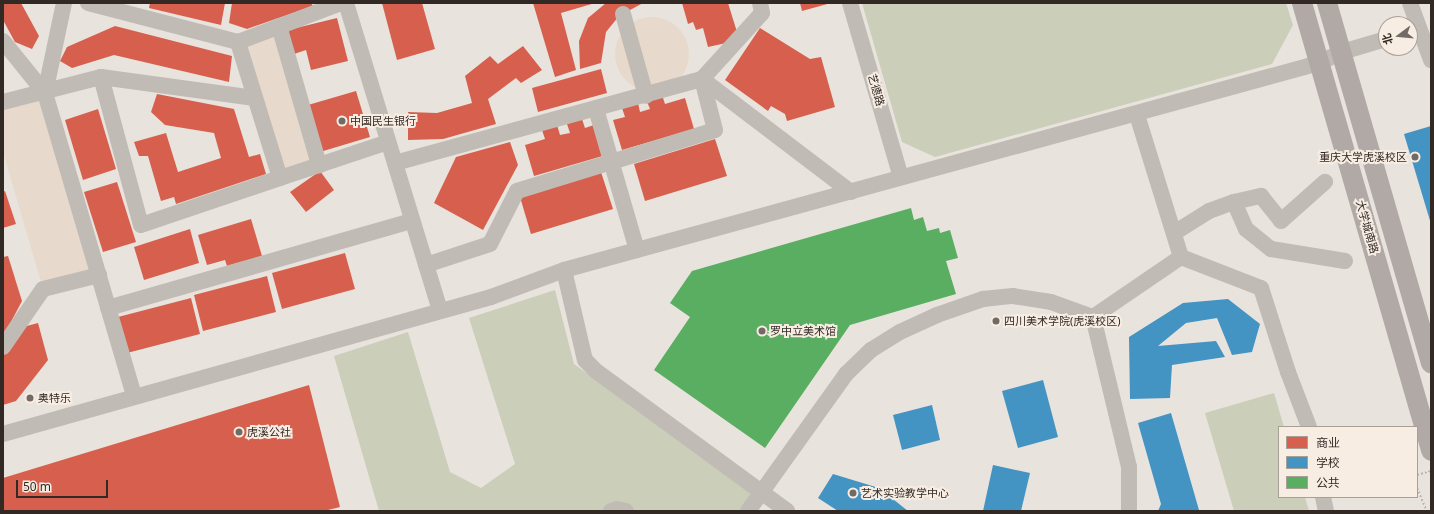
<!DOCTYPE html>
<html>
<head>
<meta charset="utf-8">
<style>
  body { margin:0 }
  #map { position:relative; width:1434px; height:514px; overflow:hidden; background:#e9e3dd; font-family:"Noto Sans","Noto Sans SC",sans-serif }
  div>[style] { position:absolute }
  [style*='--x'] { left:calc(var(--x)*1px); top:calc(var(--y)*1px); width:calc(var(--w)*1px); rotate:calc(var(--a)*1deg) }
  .green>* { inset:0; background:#cbceb8 }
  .plaza>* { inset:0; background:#e7dacc }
  .round { border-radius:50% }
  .shops>* { inset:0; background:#d6604d }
  .schools>* { inset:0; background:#4393c3 }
  .public>* { inset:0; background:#5aae61 }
  .path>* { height:2px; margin-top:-1px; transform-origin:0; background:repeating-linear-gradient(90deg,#bab3af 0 2px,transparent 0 4px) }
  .minor>* { height:16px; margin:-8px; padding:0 8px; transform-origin:8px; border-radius:8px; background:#c1bbb6 }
  .major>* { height:20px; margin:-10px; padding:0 10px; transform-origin:10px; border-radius:10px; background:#b0a9a5 }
  .dots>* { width:11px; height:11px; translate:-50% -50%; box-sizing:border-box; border:2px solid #f7ede3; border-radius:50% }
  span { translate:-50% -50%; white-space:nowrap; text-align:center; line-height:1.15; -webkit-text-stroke:4px #f7ede3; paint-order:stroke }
  .street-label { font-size:11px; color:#322925 }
  .poi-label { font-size:11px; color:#322925 }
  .left { translate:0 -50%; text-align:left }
  .right { translate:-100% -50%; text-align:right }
  .frame { position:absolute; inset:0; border:4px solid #322925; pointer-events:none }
  .legend { position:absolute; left:1278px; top:426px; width:140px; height:72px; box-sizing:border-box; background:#f7ede3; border:1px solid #a89f97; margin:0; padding:5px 7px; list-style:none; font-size:12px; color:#322925 }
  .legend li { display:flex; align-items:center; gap:8px; height:20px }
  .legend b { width:20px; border:1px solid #a89f97 }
  .north { position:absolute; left:1378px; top:16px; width:40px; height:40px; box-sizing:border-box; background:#f7ede3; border:1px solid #a89f97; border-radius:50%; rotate:254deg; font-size:11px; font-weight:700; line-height:16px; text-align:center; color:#322925 }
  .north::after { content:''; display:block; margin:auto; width:14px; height:18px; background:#726a65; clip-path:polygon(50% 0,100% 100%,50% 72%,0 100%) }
  .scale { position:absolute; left:16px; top:480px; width:92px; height:18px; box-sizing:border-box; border:2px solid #322925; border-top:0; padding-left:5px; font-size:12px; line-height:14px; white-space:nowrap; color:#322925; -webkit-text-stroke:3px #f7ede3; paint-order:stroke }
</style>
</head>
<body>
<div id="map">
  <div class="green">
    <div style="clip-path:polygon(862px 3px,1286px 3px,1293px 25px,1272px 64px,935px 157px,902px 142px)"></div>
    <div style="clip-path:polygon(555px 290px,574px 364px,753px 490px,740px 511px,379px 511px,334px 356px,408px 332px,450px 472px,481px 488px,515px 464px,469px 318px)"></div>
    <div style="clip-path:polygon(1274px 393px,1284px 427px,1279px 427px,1279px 497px,1305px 497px,1309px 511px,1234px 511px,1205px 413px)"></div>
  </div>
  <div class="plaza">
    <div class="round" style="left:615px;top:17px;width:74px;height:74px"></div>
    <div style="clip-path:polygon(279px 26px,319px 165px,280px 178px,238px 42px)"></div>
    <div style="clip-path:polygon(45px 93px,99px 275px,43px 289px,3px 152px,3px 102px)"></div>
  </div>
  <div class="shops">
    <div style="clip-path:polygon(3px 3px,21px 3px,39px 36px,32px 49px,15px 42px,3px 20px)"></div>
    <div style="clip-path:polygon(150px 3px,225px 3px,221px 25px,149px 8px)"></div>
    <div style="clip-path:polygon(232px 3px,311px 3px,313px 6px,247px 29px,229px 23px)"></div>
    <div style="clip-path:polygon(382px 3px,422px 3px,435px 49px,397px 60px)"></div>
    <div style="clip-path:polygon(533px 3px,595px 3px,561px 13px,576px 70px,555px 77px)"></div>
    <div style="clip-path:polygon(606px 3px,643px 3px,619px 16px,606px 32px,601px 63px,580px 69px,579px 41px,588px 18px)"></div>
    <div style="clip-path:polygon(682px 3px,728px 3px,737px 32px,726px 43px,708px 47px,703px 28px,696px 30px,693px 22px,688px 24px)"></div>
    <div style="clip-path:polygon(800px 3px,831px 3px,802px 11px)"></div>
    <div style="clip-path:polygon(337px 18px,348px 61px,311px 70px,306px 50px,294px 54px,288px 30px)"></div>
    <div style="clip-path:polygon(115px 26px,232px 56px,229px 82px,114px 55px,72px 68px,60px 61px,67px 47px)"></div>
    <div style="clip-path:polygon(760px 28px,810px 59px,821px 57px,835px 107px,787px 121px,785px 114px,771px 106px,768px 111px,725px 80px)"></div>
    <div style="clip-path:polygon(523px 46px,542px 70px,521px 83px,516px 78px,488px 99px,496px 124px,443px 139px,408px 140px,408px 112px,437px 113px,472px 103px,465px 76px,490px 56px,498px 64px)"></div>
    <div style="clip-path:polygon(601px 69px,607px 93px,538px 112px,532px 88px)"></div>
    <div style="clip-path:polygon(356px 91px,370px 137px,320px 152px,308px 105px)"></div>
    <div style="clip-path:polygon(157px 94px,234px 109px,249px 157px,260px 154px,266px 174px,176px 204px,174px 197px,161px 201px,148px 156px,139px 156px,134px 142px,166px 133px,178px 172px,221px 158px,214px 133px,165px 125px,151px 112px)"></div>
    <div style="clip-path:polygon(662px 95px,665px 104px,685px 98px,694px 129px,622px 150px,613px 120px,625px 117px,622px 108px,638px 103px,640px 112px,650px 109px,646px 99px)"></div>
    <div style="clip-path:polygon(98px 109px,116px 169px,83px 180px,65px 120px)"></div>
    <div style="clip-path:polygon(582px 119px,585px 128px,597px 124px,606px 155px,534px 176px,525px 145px,545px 139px,542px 130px,557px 125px,560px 135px,570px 133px,567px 124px)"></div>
    <div style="clip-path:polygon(715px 139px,727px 176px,645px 201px,634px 164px)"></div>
    <div style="clip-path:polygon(510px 142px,518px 165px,483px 230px,434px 203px,456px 157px)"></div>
    <div style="clip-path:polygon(320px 171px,334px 190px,306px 212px,290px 192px)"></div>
    <div style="clip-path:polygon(601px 172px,613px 209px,531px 234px,520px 197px)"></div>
    <div style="clip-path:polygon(117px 182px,136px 242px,103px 252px,84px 192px)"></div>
    <div style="clip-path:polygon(5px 191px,16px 224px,3px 228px,3px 192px)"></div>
    <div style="clip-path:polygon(251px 219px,262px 256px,227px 266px,225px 260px,207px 265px,198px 235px)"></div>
    <div style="clip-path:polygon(190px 229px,199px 263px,144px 280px,134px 247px)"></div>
    <div style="clip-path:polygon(345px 253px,355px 289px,282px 309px,272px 273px)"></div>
    <div style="clip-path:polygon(8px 256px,22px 301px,3px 337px,3px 257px)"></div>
    <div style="clip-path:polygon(267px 276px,276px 312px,203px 331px,194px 295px)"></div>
    <div style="clip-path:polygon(191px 298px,200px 334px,127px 353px,118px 317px)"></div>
    <div style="clip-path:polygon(38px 323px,48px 360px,16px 401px,3px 405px,3px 355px,23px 327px)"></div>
    <div style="clip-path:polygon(309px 385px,340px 507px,324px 511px,3px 511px,3px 478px)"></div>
  </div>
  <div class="schools">
    <div style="clip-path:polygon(1431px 126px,1431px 224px,1404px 134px)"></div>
    <div style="clip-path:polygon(1228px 299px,1260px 324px,1252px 352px,1232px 355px,1217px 318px,1186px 323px,1158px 346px,1216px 341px,1225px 357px,1172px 365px,1170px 398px,1130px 399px,1129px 337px,1183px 303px)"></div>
    <div style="clip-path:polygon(1043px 380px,1058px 437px,1018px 448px,1002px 391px)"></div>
    <div style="clip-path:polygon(932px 405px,940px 440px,902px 450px,893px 415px)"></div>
    <div style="clip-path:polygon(1171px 413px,1199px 510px,1198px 511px,1158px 511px,1161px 504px,1138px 423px)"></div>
    <div style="clip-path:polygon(993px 465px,1030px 473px,1021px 511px,983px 511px)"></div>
    <div style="clip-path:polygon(833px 474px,879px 488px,908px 511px,838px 511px,818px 498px)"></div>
  </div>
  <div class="public">
    <div style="clip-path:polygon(911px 208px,914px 220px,923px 217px,927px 231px,939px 228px,940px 233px,950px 230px,958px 258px,946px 261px,956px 294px,850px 325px,765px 448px,654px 370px,690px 317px,670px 303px,692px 271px)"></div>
  </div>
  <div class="path">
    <div style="--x:1417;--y:475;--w:15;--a:-16"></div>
    <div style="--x:1417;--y:488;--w:25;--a:67"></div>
  </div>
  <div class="minor">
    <div style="--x:88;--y:3;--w:155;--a:14.6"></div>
    <div style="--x:238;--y:42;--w:110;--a:-20.7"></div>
    <div style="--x:346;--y:3;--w:322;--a:73"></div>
    <div style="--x:850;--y:3;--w:181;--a:73.7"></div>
    <div style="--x:1410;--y:3;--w:61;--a:69.8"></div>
    <div style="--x:623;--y:14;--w:85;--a:74.3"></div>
    <div style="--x:279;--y:26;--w:145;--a:73.9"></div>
    <div style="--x:3;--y:41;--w:67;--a:51.1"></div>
    <div style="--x:45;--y:93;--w:316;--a:73.6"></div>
    <div style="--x:101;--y:77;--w:153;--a:74.9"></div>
    <div style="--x:141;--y:225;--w:147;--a:-18.7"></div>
    <div style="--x:280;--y:178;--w:142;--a:-107.2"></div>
    <div style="--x:45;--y:93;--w:92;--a:-78.1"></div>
    <div style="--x:3;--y:102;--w:101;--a:-14.3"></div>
    <div style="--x:101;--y:77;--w:155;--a:7.8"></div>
    <div style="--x:596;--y:109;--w:147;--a:73.8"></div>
    <div style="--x:395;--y:163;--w:318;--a:-15.3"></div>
    <div style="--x:702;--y:79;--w:187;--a:37.2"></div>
    <div style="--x:280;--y:178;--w:114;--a:-18.4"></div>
    <div style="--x:1234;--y:202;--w:28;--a:-13"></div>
    <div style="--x:1261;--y:196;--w:32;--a:51"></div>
    <div style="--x:1281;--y:221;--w:59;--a:-41.6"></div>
    <div style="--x:1174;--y:233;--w:41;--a:-32.2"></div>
    <div style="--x:1209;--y:211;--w:27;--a:-20"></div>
    <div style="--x:1234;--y:202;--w:30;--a:66"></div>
    <div style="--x:1246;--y:229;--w:32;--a:39"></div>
    <div style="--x:1271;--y:249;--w:75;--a:9.2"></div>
    <div style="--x:1181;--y:257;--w:86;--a:21.2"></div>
    <div style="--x:1261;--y:288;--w:88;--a:72.2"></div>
    <div style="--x:1288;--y:372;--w:59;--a:69.1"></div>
    <div style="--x:426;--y:265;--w:67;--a:-18.2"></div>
    <div style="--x:490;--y:244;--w:59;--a:-63"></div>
    <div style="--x:517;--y:191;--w:207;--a:-17.1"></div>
    <div style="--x:715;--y:130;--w:53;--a:-104.3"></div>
    <div style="--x:702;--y:79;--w:89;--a:-47.7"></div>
    <div style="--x:762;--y:13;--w:10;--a:-101"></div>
    <div style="--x:564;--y:270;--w:92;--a:76.9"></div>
    <div style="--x:585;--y:360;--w:16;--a:45"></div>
    <div style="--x:596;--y:371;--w:237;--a:36.2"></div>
    <div style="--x:108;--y:308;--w:316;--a:-16"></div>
    <div style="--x:1093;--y:317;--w:154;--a:76.5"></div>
    <div style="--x:1129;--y:467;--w:44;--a:90"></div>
    <div style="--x:3;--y:347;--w:70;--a:-55.4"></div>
    <div style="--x:43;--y:289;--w:58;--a:-14"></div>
    <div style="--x:3;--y:434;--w:507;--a:-15.68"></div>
    <div style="--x:491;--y:297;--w:78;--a:-20.3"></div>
    <div style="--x:564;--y:270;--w:783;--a:-15.33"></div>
    <div style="--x:1319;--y:63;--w:25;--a:-26"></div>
    <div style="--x:1342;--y:52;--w:46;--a:-16.5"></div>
    <div style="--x:1323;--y:497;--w:14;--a:78"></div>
    <div style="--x:611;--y:511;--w:6;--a:-18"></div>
    <div style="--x:617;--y:509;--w:9;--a:13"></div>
    <div style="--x:748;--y:511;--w:168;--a:-54.4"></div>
    <div style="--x:846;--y:374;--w:35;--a:-44"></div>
    <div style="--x:871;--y:350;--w:34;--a:-32"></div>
    <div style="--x:900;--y:332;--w:41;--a:-24.7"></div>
    <div style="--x:937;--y:315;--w:49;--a:-19.2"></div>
    <div style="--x:983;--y:299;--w:30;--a:-6"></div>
    <div style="--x:1013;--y:296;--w:38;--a:9"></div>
    <div style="--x:1051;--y:302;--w:45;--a:19.7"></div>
    <div style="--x:1093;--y:317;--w:107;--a:-34.3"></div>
    <div style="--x:1181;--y:257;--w:149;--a:-107.2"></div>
  </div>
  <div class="major">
    <div style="--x:1302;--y:3;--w:466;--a:73.9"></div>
    <div style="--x:1327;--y:3;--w:375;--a:73.9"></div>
  </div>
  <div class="dots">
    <div style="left:342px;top:121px;background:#726a65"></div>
    <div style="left:1415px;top:157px;background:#726a65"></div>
    <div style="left:996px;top:321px;background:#726a65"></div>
    <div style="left:762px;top:331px;background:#726a65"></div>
    <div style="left:30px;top:398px;background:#726a65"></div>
    <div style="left:239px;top:432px;background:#726a65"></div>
    <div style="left:853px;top:493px;background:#726a65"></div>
  </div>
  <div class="street-label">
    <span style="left:876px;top:90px;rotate:74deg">艺德路</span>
    <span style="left:1367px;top:227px;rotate:74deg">大学城南路</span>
  </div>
  <div class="poi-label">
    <span class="left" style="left:350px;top:121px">中国民生银行</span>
    <span class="right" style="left:1407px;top:157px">重庆大学虎溪校区</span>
    <span class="left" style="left:1004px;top:321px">四川美术学院(虎溪校区)</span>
    <span class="left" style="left:770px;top:331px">罗中立美术馆</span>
    <span class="left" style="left:38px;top:398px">奥特乐</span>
    <span class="left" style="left:247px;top:432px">虎溪公社</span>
    <span class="left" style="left:861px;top:493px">艺术实验教学中心</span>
  </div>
  <div class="frame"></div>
  <ul class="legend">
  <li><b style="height:11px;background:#d6604d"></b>商业</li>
  <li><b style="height:11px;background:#4393c3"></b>学校</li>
  <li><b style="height:11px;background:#5aae61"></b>公共</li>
  </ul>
  <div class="north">北</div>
  <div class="scale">50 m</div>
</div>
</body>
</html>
